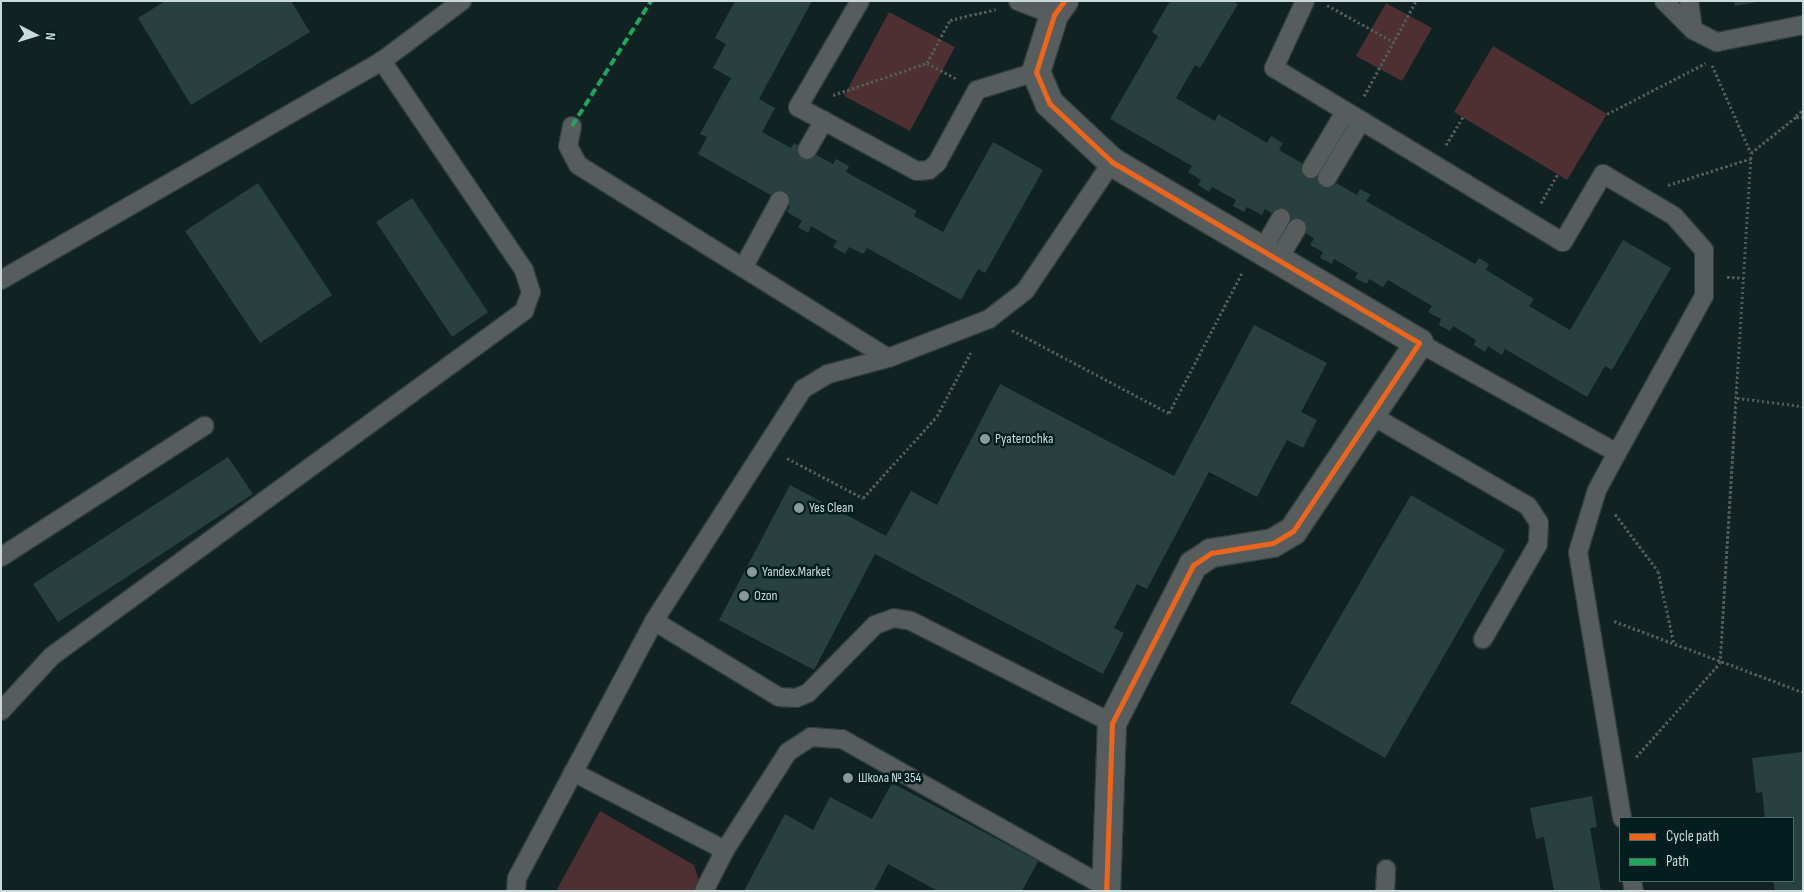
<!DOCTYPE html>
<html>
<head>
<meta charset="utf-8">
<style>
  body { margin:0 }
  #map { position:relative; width:1804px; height:892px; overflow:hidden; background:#122; font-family:"Sofia Sans Condensed",sans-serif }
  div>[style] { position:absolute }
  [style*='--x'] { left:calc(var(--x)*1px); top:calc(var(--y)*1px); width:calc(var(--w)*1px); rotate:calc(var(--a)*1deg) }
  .green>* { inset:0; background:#4e2f32 }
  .building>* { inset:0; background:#294040 }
  .path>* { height:3px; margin-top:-1.5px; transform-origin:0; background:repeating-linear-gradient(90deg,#535a5a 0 2.5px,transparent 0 5px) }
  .roads { filter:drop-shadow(1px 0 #303e3e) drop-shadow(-1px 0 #303e3e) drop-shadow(0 1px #303e3e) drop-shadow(0 -1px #303e3e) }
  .service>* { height:18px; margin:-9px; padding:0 9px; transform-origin:9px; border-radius:9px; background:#575d5d }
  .minor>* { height:28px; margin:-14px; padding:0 14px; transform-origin:14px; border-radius:14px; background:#575d5d }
  .quiet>* { height:4px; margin-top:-2px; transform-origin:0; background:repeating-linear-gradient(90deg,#20a55d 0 8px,transparent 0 12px) }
  .cycleway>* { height:5px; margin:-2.5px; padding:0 2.5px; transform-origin:2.5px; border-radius:2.5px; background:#eb651d }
  .dots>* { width:14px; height:14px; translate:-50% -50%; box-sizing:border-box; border:2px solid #021e1e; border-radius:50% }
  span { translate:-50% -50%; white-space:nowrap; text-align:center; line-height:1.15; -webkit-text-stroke:5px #021e1e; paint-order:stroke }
  .poi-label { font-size:14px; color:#cadada }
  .left { translate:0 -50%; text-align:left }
  .frame { position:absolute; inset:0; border:2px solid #cadada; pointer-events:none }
  .legend { position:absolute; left:1619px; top:817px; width:175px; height:65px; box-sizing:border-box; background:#021e1e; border:1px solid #526969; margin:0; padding:6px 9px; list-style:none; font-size:15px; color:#cadada }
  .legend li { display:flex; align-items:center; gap:10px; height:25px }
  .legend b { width:25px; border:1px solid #526969 }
  .north { position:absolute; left:10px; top:10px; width:50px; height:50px; -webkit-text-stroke:4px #021e1e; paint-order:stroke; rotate:95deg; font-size:14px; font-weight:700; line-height:20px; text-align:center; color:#cadada }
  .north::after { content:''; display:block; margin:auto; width:18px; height:22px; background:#cadada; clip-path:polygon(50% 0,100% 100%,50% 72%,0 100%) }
</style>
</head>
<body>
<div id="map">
  <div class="green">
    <div style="clip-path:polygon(1386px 3px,1432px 28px,1402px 81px,1356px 56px)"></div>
    <div style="clip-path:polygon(889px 12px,955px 47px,910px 131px,844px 96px)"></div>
    <div style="clip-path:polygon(1493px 46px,1607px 114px,1567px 180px,1454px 112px)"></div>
    <div style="clip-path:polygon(600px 811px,694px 865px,701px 887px,699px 891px,556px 891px)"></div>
  </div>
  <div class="building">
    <div style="clip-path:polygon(165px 1px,291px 1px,310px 32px,191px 105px,138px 18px)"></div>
    <div style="clip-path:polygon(735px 1px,812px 1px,759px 99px,775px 108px,762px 132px,791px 148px,794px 143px,833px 164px,836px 159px,849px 166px,846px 172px,917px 211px,914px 216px,943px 232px,993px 142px,1043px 170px,985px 273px,978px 269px,961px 300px,867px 248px,863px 254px,849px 247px,845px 254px,833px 247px,837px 241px,811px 226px,808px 233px,798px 227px,802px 221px,787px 212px,790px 206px,698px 154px,707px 137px,700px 134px,731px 78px,713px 68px,726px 44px,715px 38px)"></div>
    <div style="clip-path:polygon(1170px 1px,1233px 1px,1238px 4px,1200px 68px,1195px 65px,1176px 98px,1215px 121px,1218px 114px,1267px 143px,1271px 136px,1283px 143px,1279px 150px,1357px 195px,1360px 189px,1371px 195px,1366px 201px,1475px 264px,1479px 258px,1489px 264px,1486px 270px,1534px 299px,1529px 306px,1570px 330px,1623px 240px,1671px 268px,1612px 370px,1605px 366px,1587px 397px,1505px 349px,1502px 355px,1488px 346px,1485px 352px,1474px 345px,1476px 340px,1453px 326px,1450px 331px,1439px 325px,1441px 319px,1428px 312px,1432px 306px,1388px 280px,1383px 287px,1369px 279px,1367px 284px,1355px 278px,1358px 273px,1334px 259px,1332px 264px,1320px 258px,1323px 252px,1310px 245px,1314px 238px,1265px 209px,1262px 215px,1247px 207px,1244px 212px,1233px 206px,1236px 200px,1212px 187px,1209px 192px,1198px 185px,1201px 180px,1188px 172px,1192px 166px,1110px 119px,1158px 36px,1152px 32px)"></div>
    <div style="clip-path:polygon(1734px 1px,1757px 1px,1757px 2px,1735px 6px)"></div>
    <div style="clip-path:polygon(258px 183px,332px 295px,260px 343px,185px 231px)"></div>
    <div style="clip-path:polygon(412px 198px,488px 312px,452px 337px,376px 222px)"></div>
    <div style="clip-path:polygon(1254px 325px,1327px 363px,1301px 412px,1317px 420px,1303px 448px,1287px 440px,1257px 497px,1209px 472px,1147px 589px,1137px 584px,1114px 628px,1124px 633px,1103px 674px,875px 554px,814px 670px,719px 620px,790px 485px,886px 536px,911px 491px,937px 505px,1000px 384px,1174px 476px)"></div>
    <div style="clip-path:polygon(228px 457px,253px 494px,58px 622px,33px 584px)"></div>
    <div style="clip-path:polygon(1411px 495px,1505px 550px,1385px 758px,1290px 703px)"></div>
    <div style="clip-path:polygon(1803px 752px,1803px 891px,1775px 891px,1773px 881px,1793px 881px,1793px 818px,1765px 818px,1762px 792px,1756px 793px,1752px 758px)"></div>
    <div style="clip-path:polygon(892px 783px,1038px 861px,1022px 891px,938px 891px,888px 864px,874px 891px,744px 891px,785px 814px,813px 830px,830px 797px,872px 819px)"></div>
    <div style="clip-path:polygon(1592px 796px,1597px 827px,1590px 828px,1601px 891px,1554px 891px,1544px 837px,1536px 839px,1530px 808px)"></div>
  </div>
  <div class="path">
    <div style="--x:1327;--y:5;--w:77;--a:28.9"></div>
    <div style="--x:927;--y:63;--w:49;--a:-61.9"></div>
    <div style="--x:950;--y:20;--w:47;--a:-13.4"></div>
    <div style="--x:1712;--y:65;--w:96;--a:66.1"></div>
    <div style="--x:833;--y:95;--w:99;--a:-18.8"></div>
    <div style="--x:927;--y:63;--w:34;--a:28"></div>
    <div style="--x:1364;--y:96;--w:108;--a:-61.3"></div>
    <div style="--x:1607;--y:114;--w:111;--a:-27.3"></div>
    <div style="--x:1796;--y:116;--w:9;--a:-41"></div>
    <div style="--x:1446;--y:145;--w:33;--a:-59"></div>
    <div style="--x:1668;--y:185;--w:88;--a:-17.8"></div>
    <div style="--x:1541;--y:203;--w:34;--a:-60"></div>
    <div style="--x:1727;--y:277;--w:18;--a:3"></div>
    <div style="--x:1012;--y:330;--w:178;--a:27.9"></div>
    <div style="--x:1169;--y:413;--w:158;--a:-62.5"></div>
    <div style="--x:1737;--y:398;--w:66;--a:6.9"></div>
    <div style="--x:787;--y:458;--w:86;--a:27.8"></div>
    <div style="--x:863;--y:498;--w:110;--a:-47.9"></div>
    <div style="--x:937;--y:416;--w:72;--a:-62"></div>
    <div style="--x:1615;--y:514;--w:71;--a:53"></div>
    <div style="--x:1658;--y:571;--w:75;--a:77.6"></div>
    <div style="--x:1614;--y:621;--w:202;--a:20.6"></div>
    <div style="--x:1636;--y:757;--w:126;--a:-48.2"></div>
    <div style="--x:1720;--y:663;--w:511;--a:-86.52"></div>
    <div style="--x:1751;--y:153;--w:58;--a:-38.7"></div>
    <div style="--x:1796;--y:117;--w:7;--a:0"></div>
  </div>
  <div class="roads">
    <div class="service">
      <div style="--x:860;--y:1;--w:123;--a:120.3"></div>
      <div style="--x:798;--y:107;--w:135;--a:28.3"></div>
      <div style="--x:917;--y:171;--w:12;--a:-5"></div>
      <div style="--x:929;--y:170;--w:11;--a:-41"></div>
      <div style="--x:937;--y:163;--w:83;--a:-61.3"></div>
      <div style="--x:977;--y:90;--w:62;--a:-17"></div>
      <div style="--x:1018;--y:1;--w:39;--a:21"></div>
      <div style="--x:1305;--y:1;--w:74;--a:114.8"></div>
      <div style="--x:1274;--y:68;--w:337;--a:31.1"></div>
      <div style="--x:1563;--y:242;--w:79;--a:-59.5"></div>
      <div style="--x:1603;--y:174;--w:82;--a:30.6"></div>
      <div style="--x:1674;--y:216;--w:45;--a:48.6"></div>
      <div style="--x:1704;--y:250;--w:46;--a:90"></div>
      <div style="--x:1704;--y:296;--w:179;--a:119"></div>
      <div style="--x:1617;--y:453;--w:227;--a:-150.9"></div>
      <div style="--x:1664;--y:1;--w:41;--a:45"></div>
      <div style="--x:1693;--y:30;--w:27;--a:27"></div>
      <div style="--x:1717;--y:42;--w:88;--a:-11.2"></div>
      <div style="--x:1689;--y:1;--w:29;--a:82"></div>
      <div style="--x:572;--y:126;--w:20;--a:101"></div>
      <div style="--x:568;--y:146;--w:21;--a:62"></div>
      <div style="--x:578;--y:165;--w:365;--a:31.9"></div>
      <div style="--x:807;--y:150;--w:34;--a:-60"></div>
      <div style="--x:1311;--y:169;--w:66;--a:-59.2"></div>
      <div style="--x:1327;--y:178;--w:66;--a:-59.2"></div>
      <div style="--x:1263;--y:249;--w:36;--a:-60"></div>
      <div style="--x:1279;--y:258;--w:35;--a:-59"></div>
      <div style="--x:743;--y:268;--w:77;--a:-61.4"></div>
      <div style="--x:1;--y:280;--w:439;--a:-29.9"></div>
      <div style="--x:382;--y:61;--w:100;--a:-36.9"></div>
      <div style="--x:1371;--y:415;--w:181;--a:30.1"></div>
      <div style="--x:1528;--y:506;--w:20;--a:57"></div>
      <div style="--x:1539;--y:523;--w:21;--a:93"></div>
      <div style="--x:1538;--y:544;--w:110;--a:120.1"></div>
      <div style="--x:1617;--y:453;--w:42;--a:118.4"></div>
      <div style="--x:1597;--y:490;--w:65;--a:107"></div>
      <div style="--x:1578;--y:552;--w:270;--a:80.6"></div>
      <div style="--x:1;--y:557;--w:242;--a:-32.8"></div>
      <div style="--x:654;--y:621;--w:146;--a:31.3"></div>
      <div style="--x:779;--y:697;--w:17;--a:3"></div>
      <div style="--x:796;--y:698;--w:13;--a:-23"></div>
      <div style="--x:808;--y:693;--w:95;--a:-45.4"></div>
      <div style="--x:875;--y:625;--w:20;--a:-20"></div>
      <div style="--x:894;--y:618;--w:17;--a:10"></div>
      <div style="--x:911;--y:621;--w:225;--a:26.9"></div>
      <div style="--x:1;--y:711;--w:75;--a:-47.2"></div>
      <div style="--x:52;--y:656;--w:585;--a:-36.16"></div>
      <div style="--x:524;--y:311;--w:20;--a:-70"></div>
      <div style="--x:531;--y:292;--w:23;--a:-108"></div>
      <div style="--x:524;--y:270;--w:253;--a:-124.2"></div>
      <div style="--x:573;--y:772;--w:171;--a:27.2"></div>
      <div style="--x:1632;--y:881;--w:10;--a:79"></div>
      <div style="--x:516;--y:891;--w:13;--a:-86"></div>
      <div style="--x:517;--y:878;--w:291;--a:-61.9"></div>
      <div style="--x:654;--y:621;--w:276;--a:-57.3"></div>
      <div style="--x:803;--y:389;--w:29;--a:-31"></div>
      <div style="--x:828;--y:374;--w:62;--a:-14.9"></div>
      <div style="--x:888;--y:358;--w:108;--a:-21.1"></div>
      <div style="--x:989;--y:319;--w:46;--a:-37.9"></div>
      <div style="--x:1025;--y:291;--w:156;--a:-56"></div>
      <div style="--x:704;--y:891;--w:46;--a:-62.9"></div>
      <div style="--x:725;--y:850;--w:117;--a:-57.3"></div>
      <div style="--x:788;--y:752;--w:27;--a:-33"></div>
      <div style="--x:811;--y:737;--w:31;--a:4"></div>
      <div style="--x:842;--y:739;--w:303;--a:29.3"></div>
      <div style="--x:1385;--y:891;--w:22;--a:-87"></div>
    </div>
    <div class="minor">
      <div style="--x:1064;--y:1;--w:17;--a:126"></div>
      <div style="--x:1054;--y:15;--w:60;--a:107.5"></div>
      <div style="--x:1036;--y:72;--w:34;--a:67"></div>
      <div style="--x:1049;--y:103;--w:86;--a:43.1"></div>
      <div style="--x:1112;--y:162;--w:356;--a:30.5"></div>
      <div style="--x:1419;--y:343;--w:226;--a:123.8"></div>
      <div style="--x:1293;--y:531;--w:23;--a:149"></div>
      <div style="--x:1273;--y:543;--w:63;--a:170.8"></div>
      <div style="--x:1211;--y:553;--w:22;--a:146"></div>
      <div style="--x:1193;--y:565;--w:178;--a:117.1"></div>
      <div style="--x:1112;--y:723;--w:168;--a:92"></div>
    </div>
  </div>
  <div class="quiet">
    <div style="--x:572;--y:126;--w:148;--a:-57.7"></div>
  </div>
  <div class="cycleway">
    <div style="--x:1064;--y:1;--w:17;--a:126"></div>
    <div style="--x:1054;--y:15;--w:60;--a:107.5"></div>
    <div style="--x:1036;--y:72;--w:34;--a:67"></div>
    <div style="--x:1049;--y:103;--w:86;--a:43.1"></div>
    <div style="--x:1112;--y:162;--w:356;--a:30.5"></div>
    <div style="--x:1419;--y:343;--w:226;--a:123.8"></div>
    <div style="--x:1293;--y:531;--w:23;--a:149"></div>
    <div style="--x:1273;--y:543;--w:63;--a:170.8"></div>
    <div style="--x:1211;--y:553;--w:22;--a:146"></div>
    <div style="--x:1193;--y:565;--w:178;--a:117.1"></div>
    <div style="--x:1112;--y:723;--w:168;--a:92"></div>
  </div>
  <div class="dots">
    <div style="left:985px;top:439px;background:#899a9a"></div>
    <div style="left:799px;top:508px;background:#899a9a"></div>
    <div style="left:752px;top:572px;background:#899a9a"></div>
    <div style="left:744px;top:596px;background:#899a9a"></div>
    <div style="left:848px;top:778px;background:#899a9a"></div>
  </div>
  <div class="poi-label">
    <span class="left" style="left:995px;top:439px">Pyaterochka</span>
    <span class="left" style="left:809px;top:508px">Yes Clean</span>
    <span class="left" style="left:762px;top:572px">Yandex.Market</span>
    <span class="left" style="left:754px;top:596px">Ozon</span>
    <span class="left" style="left:858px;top:778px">Школа № 354</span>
  </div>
  <div class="frame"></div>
  <ul class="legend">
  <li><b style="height:6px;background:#eb651d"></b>Cycle path</li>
  <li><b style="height:6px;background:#20a55d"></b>Path</li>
  </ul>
  <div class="north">N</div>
</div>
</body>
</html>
